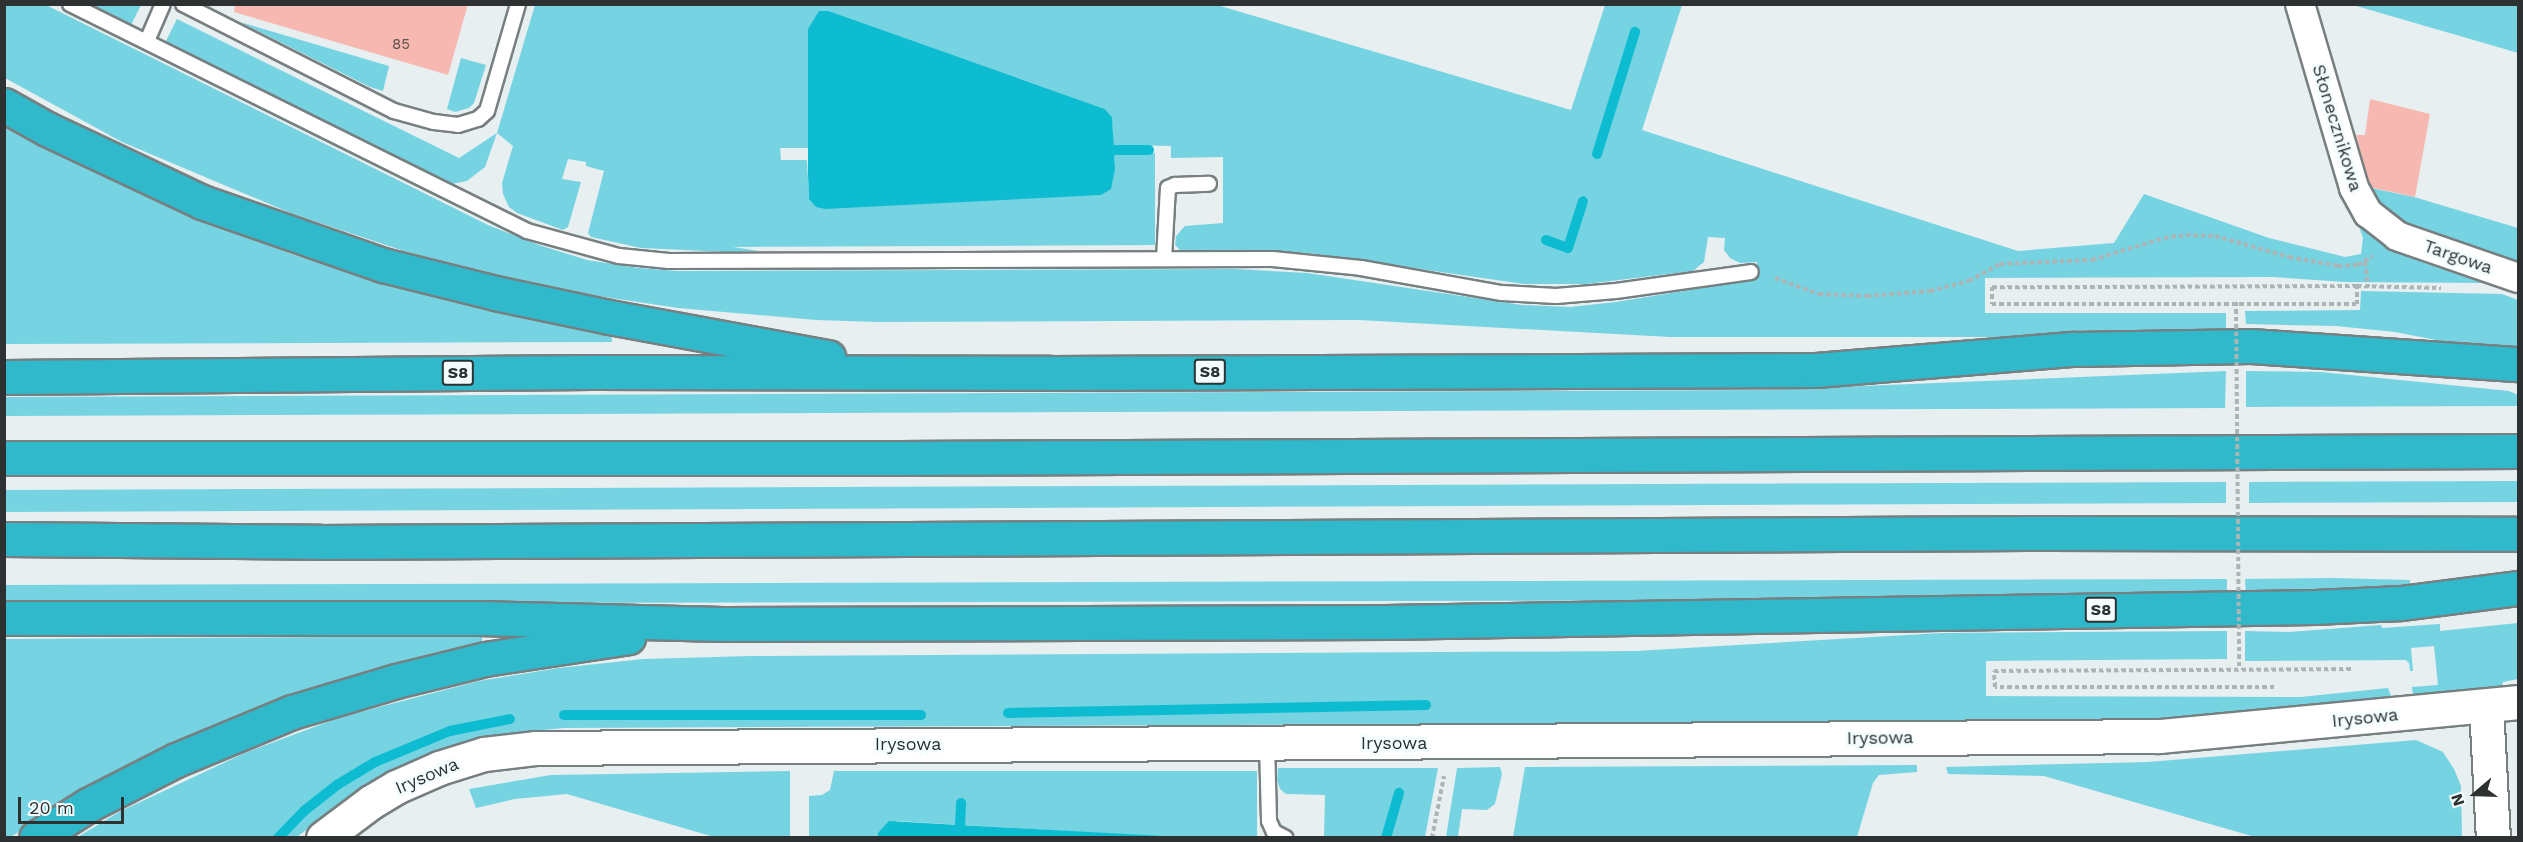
<!DOCTYPE html>
<html>
<head>
<meta charset="utf-8">
<style>
  body { margin:0 }
  #map { position:relative; width:2523px; height:842px; overflow:hidden; background:#e7eff1; font-family:"Work Sans",sans-serif }
  div>[style] { position:absolute }
  [style*='--x'] { left:calc(var(--x)*1px); top:calc(var(--y)*1px); width:calc(var(--w)*1px); rotate:calc(var(--a)*1deg) }
  .green>* { inset:0; background:#76d3e2 }
  .water>* { inset:0; background:#0ebcd1 }
  .stream>* { height:10px; margin:-5px; padding:0 5px; transform-origin:5px; border-radius:5px; background:#0ebcd1 }
  .building>* { inset:0; background:#f7b8b1 }
  .path>* { height:4px; margin-top:-2px; transform-origin:0; background:repeating-linear-gradient(90deg,#adb4b6 0 4.5px,transparent 0 7.5px) }
  .roads { filter:drop-shadow(2px 0 #777f80) drop-shadow(-2px 0 #777f80) drop-shadow(0 2px #777f80) drop-shadow(0 -2px #777f80) }
  .service>* { height:14px; margin:-7px; padding:0 7px; transform-origin:7px; border-radius:7px; background:#fff }
  .minor>* { height:28px; margin:-14px; padding:0 14px; transform-origin:14px; border-radius:14px; background:#fff }
  .tertiary>* { height:33px; margin:-16.5px; padding:0 16.5px; transform-origin:16.5px; border-radius:16.5px; background:#fff }
  .motorway>* { height:33px; margin:-16.5px; padding:0 16.5px; transform-origin:16.5px; border-radius:16.5px; background:#30b8cb }
  .path-bridge>* { height:4px; margin-top:-2px; transform-origin:0; background:repeating-linear-gradient(90deg,#adb4b6 0 4.5px,transparent 0 7.5px) }
  span { translate:-50% -50%; white-space:nowrap; text-align:center; line-height:1.15; -webkit-text-stroke:6px #f4fdfe; paint-order:stroke }
  .number-label { font-size:15px; color:#605352 }
  .number-label span { -webkit-text-stroke-width:0 }
  .shield-label span { padding:2px 4px; background:#f4fdfe; border:2px solid; border-radius:4px; -webkit-text-stroke-width:0 }
  .shield-label { font-size:16px; color:#2e3132; font-weight:700 }
  .street-label { font-size:18px; color:#2e3132 }
  .frame { position:absolute; inset:0; border:6px solid #2e3132; pointer-events:none }
  .north { position:absolute; left:2445px; top:764px; width:60px; height:60px; -webkit-text-stroke:4px #f4fdfe; paint-order:stroke; rotate:251deg; font-size:16px; font-weight:700; line-height:24px; text-align:center; color:#2e3132 }
  .north::after { content:''; display:block; margin:auto; width:21px; height:27px; background:#2e3132; clip-path:polygon(50% 0,100% 100%,50% 72%,0 100%) }
  .scale { position:absolute; left:18px; top:797px; width:106px; height:27px; box-sizing:border-box; border:3px solid #2e3132; border-top:0; padding-left:8px; font-size:18px; line-height:21px; white-space:nowrap; color:#2e3132; -webkit-text-stroke:4px #f4fdfe; paint-order:stroke }
</style>
</head>
<body>
<div id="map">
  <div class="green">
    <div style="clip-path:polygon(5px 5px,46px 5px,488px 225px,539px 245px,587px 260px,639px 268px,678px 271px,1235px 269px,1307px 273px,1522px 305px,1570px 307px,1616px 302px,1757px 279px,1757px 262px,1740px 263px,1730px 258px,1724px 250px,1725px 238px,1708px 237px,1704px 262px,1693px 271px,1586px 284px,1524px 284px,1309px 253px,1180px 250px,1175px 245px,1176px 236px,1185px 226px,1223px 223px,1223px 157px,1171px 158px,1171px 146px,1113px 145px,1112px 117px,1105px 109px,829px 11px,808px 29px,808px 148px,780px 148px,781px 160px,807px 160px,809px 199px,1115px 168px,1114px 155px,1155px 153px,1155px 245px,733px 247px,759px 251px,727px 252px,641px 248px,591px 237px,588px 233px,604px 171px,586px 166px,586px 162px,568px 159px,562px 179px,581px 182px,568px 227px,563px 230px,517px 213px,509px 207px,503px 194px,502px 183px,513px 146px,497px 133px,485px 167px,467px 181px,451px 184px,165px 43px,177px 19px,459px 158px,497px 133px,535px 5px,1217px 5px,1571px 110px,1605px 5px,1682px 5px,1642px 130px,2018px 251px,2114px 243px,2144px 194px,2269px 238px,2345px 257px,2361px 254px,2363px 238px,2355px 215px,2368px 232px,2395px 250px,2424px 263px,2485px 283px,2345px 282px,2273px 277px,1985px 278px,1985px 313px,2226px 313px,2226px 334px,2073px 337px,1670px 337px,1359px 320px,878px 322px,816px 320px,678px 308px,598px 296px,509px 278px,407px 252px,293px 214px,122px 142px,5px 78px)"></div>
    <div style="clip-path:polygon(90px 5px,141px 5px,131px 25px)"></div>
    <div style="clip-path:polygon(2353px 5px,2518px 5px,2518px 53px,2508px 50px)"></div>
    <div style="clip-path:polygon(240px 22px,389px 66px,383px 91px,370px 87px)"></div>
    <div style="clip-path:polygon(461px 58px,486px 65px,474px 103px,469px 108px,455px 112px,447px 109px)"></div>
    <div style="clip-path:polygon(4px 120px,51px 147px,162px 202px,294px 255px,451px 300px,611px 333px,612px 342px,5px 344px)"></div>
    <div style="clip-path:polygon(2366px 187px,2414px 197px,2518px 228px,2518px 268px,2388px 218px)"></div>
    <div style="clip-path:polygon(2361px 291px,2502px 294px,2518px 300px,2518px 349px,2441px 341px,2395px 332px,2336px 326px,2246px 324px,2245px 311px,2360px 310px)"></div>
    <div style="clip-path:polygon(2226px 371px,2225px 408px,4px 416px,5px 397px,1763px 390px)"></div>
    <div style="clip-path:polygon(2246px 371px,2321px 372px,2509px 391px,2518px 395px,2518px 406px,2246px 407px)"></div>
    <div style="clip-path:polygon(2518px 481px,2518px 502px,2249px 503px,2249px 482px)"></div>
    <div style="clip-path:polygon(2226px 482px,2226px 503px,4px 512px,5px 490px)"></div>
    <div style="clip-path:polygon(2333px 578px,2410px 580px,2410px 587px,2246px 597px,2245px 579px)"></div>
    <div style="clip-path:polygon(2227px 579px,2227px 596px,1928px 600px,5px 604px,4px 585px)"></div>
    <div style="clip-path:polygon(2518px 623px,2518px 679px,2503px 682px,2502px 686px,2413px 696px,2412px 687px,2438px 685px,2434px 646px,2411px 648px,2413px 671px,2410px 671px,2409px 663px,2406px 660px,2245px 661px,2245px 631px,2289px 632px,2381px 625px,2382px 628px,2440px 624px,2440px 631px)"></div>
    <div style="clip-path:polygon(2227px 631px,2227px 659px,1986px 661px,1986px 696px,2301px 697px,2388px 688px,2392px 698px,2174px 719px,2120px 721px,564px 728px,503px 734px,429px 754px,358px 790px,297px 837px,76px 838px,119px 812px,247px 752px,341px 717px,479px 681px,559px 668px,643px 659px,751px 656px,1636px 651px,1941px 633px)"></div>
    <div style="clip-path:polygon(482px 636px,482px 645px,72px 799px,9px 838px,4px 837px,4px 639px)"></div>
    <div style="clip-path:polygon(2416px 740px,2443px 752px,2454px 769px,2461px 786px,2462px 837px,2255px 837px,2044px 776px,1948px 774px,1946px 767px,2148px 762px)"></div>
    <div style="clip-path:polygon(1917px 765px,1917px 772px,1879px 775px,1873px 783px,1857px 837px,1513px 837px,1525px 767px)"></div>
    <div style="clip-path:polygon(1500px 767px,1502px 774px,1495px 804px,1487px 810px,1462px 809px,1458px 837px,1446px 837px,1457px 768px)"></div>
    <div style="clip-path:polygon(1278px 768px,1438px 768px,1425px 837px,1324px 837px,1325px 795px,1286px 794px,1280px 789px,1277px 780px)"></div>
    <div style="clip-path:polygon(790px 771px,790px 837px,714px 837px,567px 794px,515px 799px,476px 808px,469px 789px,551px 775px)"></div>
    <div style="clip-path:polygon(834px 771px,1257px 771px,1257px 837px,1182px 838px,897px 821px,878px 833px,878px 837px,809px 838px,809px 796px,822px 795px,830px 790px)"></div>
  </div>
  <div class="water">
    <div style="clip-path:polygon(819px 11px,829px 11px,1105px 109px,1112px 117px,1115px 168px,1111px 189px,1101px 195px,825px 209px,816px 207px,809px 199px,808px 175px,808px 29px)"></div>
    <div style="clip-path:polygon(889px 821px,960px 825px,1182px 837px,878px 837px,878px 833px)"></div>
  </div>
  <div class="stream">
    <div style="--x:1113;--y:150;--w:36;--a:0"></div>
    <div style="--x:1597;--y:154;--w:128;--a:-72.7"></div>
    <div style="--x:1546;--y:240;--w:23;--a:20"></div>
    <div style="--x:1568;--y:248;--w:49;--a:-72.3"></div>
    <div style="--x:1008;--y:713;--w:418;--a:-1.1"></div>
    <div style="--x:564;--y:715;--w:357;--a:0"></div>
    <div style="--x:960;--y:825;--w:22;--a:-87"></div>
    <div style="--x:278;--y:838;--w:37;--a:-46"></div>
    <div style="--x:304;--y:811;--w:42;--a:-38.2"></div>
    <div style="--x:337;--y:785;--w:44;--a:-31.2"></div>
    <div style="--x:375;--y:762;--w:81;--a:-22.5"></div>
    <div style="--x:450;--y:731;--w:61;--a:-11.3"></div>
    <div style="--x:1386;--y:838;--w:47;--a:-73.9"></div>
  </div>
  <div class="building">
    <div style="clip-path:polygon(235px 4px,468px 4px,448px 75px,234px 12px)"></div>
    <div style="clip-path:polygon(2370px 99px,2430px 114px,2415px 197px,2373px 188px,2369px 182px,2356px 135px,2365px 135px)"></div>
  </div>
  <div class="path">
    <div style="--x:2365;--y:262;--w:25;--a:83"></div>
    <div style="--x:1775;--y:278;--w:47;--a:20"></div>
    <div style="--x:1819;--y:294;--w:48;--a:2.4"></div>
    <div style="--x:1867;--y:296;--w:63;--a:-4.5"></div>
    <div style="--x:1930;--y:291;--w:40;--a:-14.4"></div>
    <div style="--x:1969;--y:281;--w:35;--a:-29"></div>
    <div style="--x:2000;--y:264;--w:92;--a:-2.5"></div>
    <div style="--x:2092;--y:260;--w:75;--a:-17"></div>
    <div style="--x:2164;--y:238;--w:22;--a:-8"></div>
    <div style="--x:2186;--y:235;--w:29;--a:2"></div>
    <div style="--x:2215;--y:236;--w:77;--a:15.8"></div>
    <div style="--x:2289;--y:257;--w:50;--a:10.4"></div>
    <div style="--x:2338;--y:266;--w:20;--a:-3"></div>
    <div style="--x:2358;--y:265;--w:17;--a:-31"></div>
    <div style="--x:2357;--y:286;--w:365;--a:179.8"></div>
    <div style="--x:1992;--y:287;--w:17;--a:90"></div>
    <div style="--x:1992;--y:304;--w:365;--a:0"></div>
    <div style="--x:2357;--y:304;--w:18;--a:-90"></div>
    <div style="--x:2357;--y:286;--w:84;--a:1.4"></div>
    <div style="--x:2274;--y:687;--w:279;--a:180"></div>
    <div style="--x:1995;--y:687;--w:16;--a:-94"></div>
    <div style="--x:1994;--y:671;--w:360;--a:-0.3"></div>
    <div style="--x:1432;--y:838;--w:63;--a:-79"></div>
  </div>
  <div class="roads">
    <div class="service">
      <div style="--x:70;--y:4;--w:510;--a:26.41"></div>
      <div style="--x:527;--y:231;--w:95;--a:15.2"></div>
      <div style="--x:619;--y:256;--w:50;--a:5.7"></div>
      <div style="--x:669;--y:261;--w:604;--a:-0.19"></div>
      <div style="--x:1273;--y:259;--w:88;--a:5.8"></div>
      <div style="--x:1361;--y:268;--w:143;--a:10.1"></div>
      <div style="--x:1502;--y:293;--w:54;--a:3.2"></div>
      <div style="--x:1556;--y:296;--w:60;--a:-4.8"></div>
      <div style="--x:1616;--y:291;--w:136;--a:-8"></div>
      <div style="--x:183;--y:4;--w:237;--a:26.9"></div>
      <div style="--x:394;--y:111;--w:41;--a:15.4"></div>
      <div style="--x:434;--y:122;--w:24;--a:7"></div>
      <div style="--x:458;--y:125;--w:21;--a:-17"></div>
      <div style="--x:478;--y:119;--w:12;--a:-42"></div>
      <div style="--x:487;--y:111;--w:111;--a:-73.8"></div>
      <div style="--x:147;--y:41;--w:40;--a:-66.6"></div>
      <div style="--x:1164;--y:259;--w:71;--a:-86.8"></div>
      <div style="--x:1168;--y:188;--w:8;--a:-23"></div>
      <div style="--x:1175;--y:185;--w:34;--a:-2"></div>
      <div style="--x:1267;--y:743;--w:78;--a:88.5"></div>
      <div style="--x:1269;--y:821;--w:12;--a:66"></div>
      <div style="--x:1274;--y:832;--w:13;--a:27"></div>
    </div>
    <div class="minor">
      <div style="--x:2300;--y:4;--w:192;--a:73.6"></div>
      <div style="--x:2354;--y:188;--w:29;--a:61"></div>
      <div style="--x:2368;--y:213;--w:37;--a:38"></div>
      <div style="--x:2397;--y:236;--w:128;--a:19.1"></div>
    </div>
    <div class="tertiary">
      <div style="--x:2486;--y:706;--w:132;--a:87"></div>
      <div style="--x:323;--y:838;--w:60;--a:-36.9"></div>
      <div style="--x:371;--y:802;--w:29;--a:-31"></div>
      <div style="--x:396;--y:787;--w:47;--a:-23.8"></div>
      <div style="--x:439;--y:768;--w:47;--a:-17.3"></div>
      <div style="--x:484;--y:754;--w:51;--a:-6.7"></div>
      <div style="--x:535;--y:748;--w:1624;--a:-0.42"></div>
      <div style="--x:2159;--y:736;--w:361;--a:-5.4"></div>
    </div>
    <div class="motorway">
      <div style="--x:4;--y:105;--w:49;--a:29.2"></div>
      <div style="--x:47;--y:129;--w:171;--a:25.2"></div>
      <div style="--x:202;--y:202;--w:192;--a:19.2"></div>
      <div style="--x:383;--y:265;--w:115;--a:14"></div>
      <div style="--x:495;--y:293;--w:116;--a:11.9"></div>
      <div style="--x:609;--y:317;--w:223;--a:10.4"></div>
      <div style="--x:4;--y:377;--w:587;--a:-0.49"></div>
      <div style="--x:591;--y:372;--w:459;--a:0.1"></div>
      <div style="--x:1050;--y:373;--w:766;--a:-0.22"></div>
      <div style="--x:1816;--y:370;--w:259;--a:-4.7"></div>
      <div style="--x:2074;--y:349;--w:177;--a:-1"></div>
      <div style="--x:2251;--y:346;--w:268;--a:3.9"></div>
      <div style="--x:4;--y:458;--w:894;--a:0"></div>
      <div style="--x:898;--y:458;--w:1620;--a:-0.25"></div>
      <div style="--x:4;--y:539;--w:316;--a:0.5"></div>
      <div style="--x:320;--y:542;--w:1721;--a:-0.3"></div>
      <div style="--x:2041;--y:533;--w:477;--a:0.1"></div>
      <div style="--x:4;--y:618;--w:474;--a:0"></div>
      <div style="--x:478;--y:618;--w:245;--a:1.4"></div>
      <div style="--x:723;--y:624;--w:661;--a:-0.17"></div>
      <div style="--x:1384;--y:622;--w:931;--a:-0.92"></div>
      <div style="--x:2315;--y:607;--w:86;--a:-2.7"></div>
      <div style="--x:2401;--y:603;--w:118;--a:-7.3"></div>
      <div style="--x:36;--y:838;--w:62;--a:-32.4"></div>
      <div style="--x:88;--y:805;--w:99;--a:-27.1"></div>
      <div style="--x:176;--y:760;--w:126;--a:-22.5"></div>
      <div style="--x:292;--y:712;--w:109;--a:-16.6"></div>
      <div style="--x:396;--y:681;--w:92;--a:-13.9"></div>
      <div style="--x:485;--y:659;--w:145;--a:-8.7"></div>
    </div>
  </div>
  <div class="path-bridge">
    <div style="--x:2236;--y:302;--w:367;--a:89.5"></div>
  </div>
  <div class="number-label">
    <span style="left:401px;top:45px">85</span>
  </div>
  <div class="shield-label">
    <span style="left:1210px;top:372px">S8</span>
    <span style="left:458px;top:373px">S8</span>
    <span style="left:2101px;top:610px">S8</span>
  </div>
  <div class="street-label">
    <span style="left:2337px;top:128px;rotate:73deg">Słonecznikowa</span>
    <span style="left:2458px;top:257px;rotate:19deg">Targowa</span>
    <span style="left:2365px;top:718px;rotate:-6deg">Irysowa</span>
    <span style="left:1880px;top:738px;rotate:-1deg">Irysowa</span>
    <span style="left:1394px;top:743px">Irysowa</span>
    <span style="left:908px;top:744px">Irysowa</span>
    <span style="left:427px;top:776px;rotate:-23deg">Irysowa</span>
  </div>
  <div class="frame"></div>
  <div class="north">N</div>
  <div class="scale">20 m</div>
</div>
</body>
</html>
